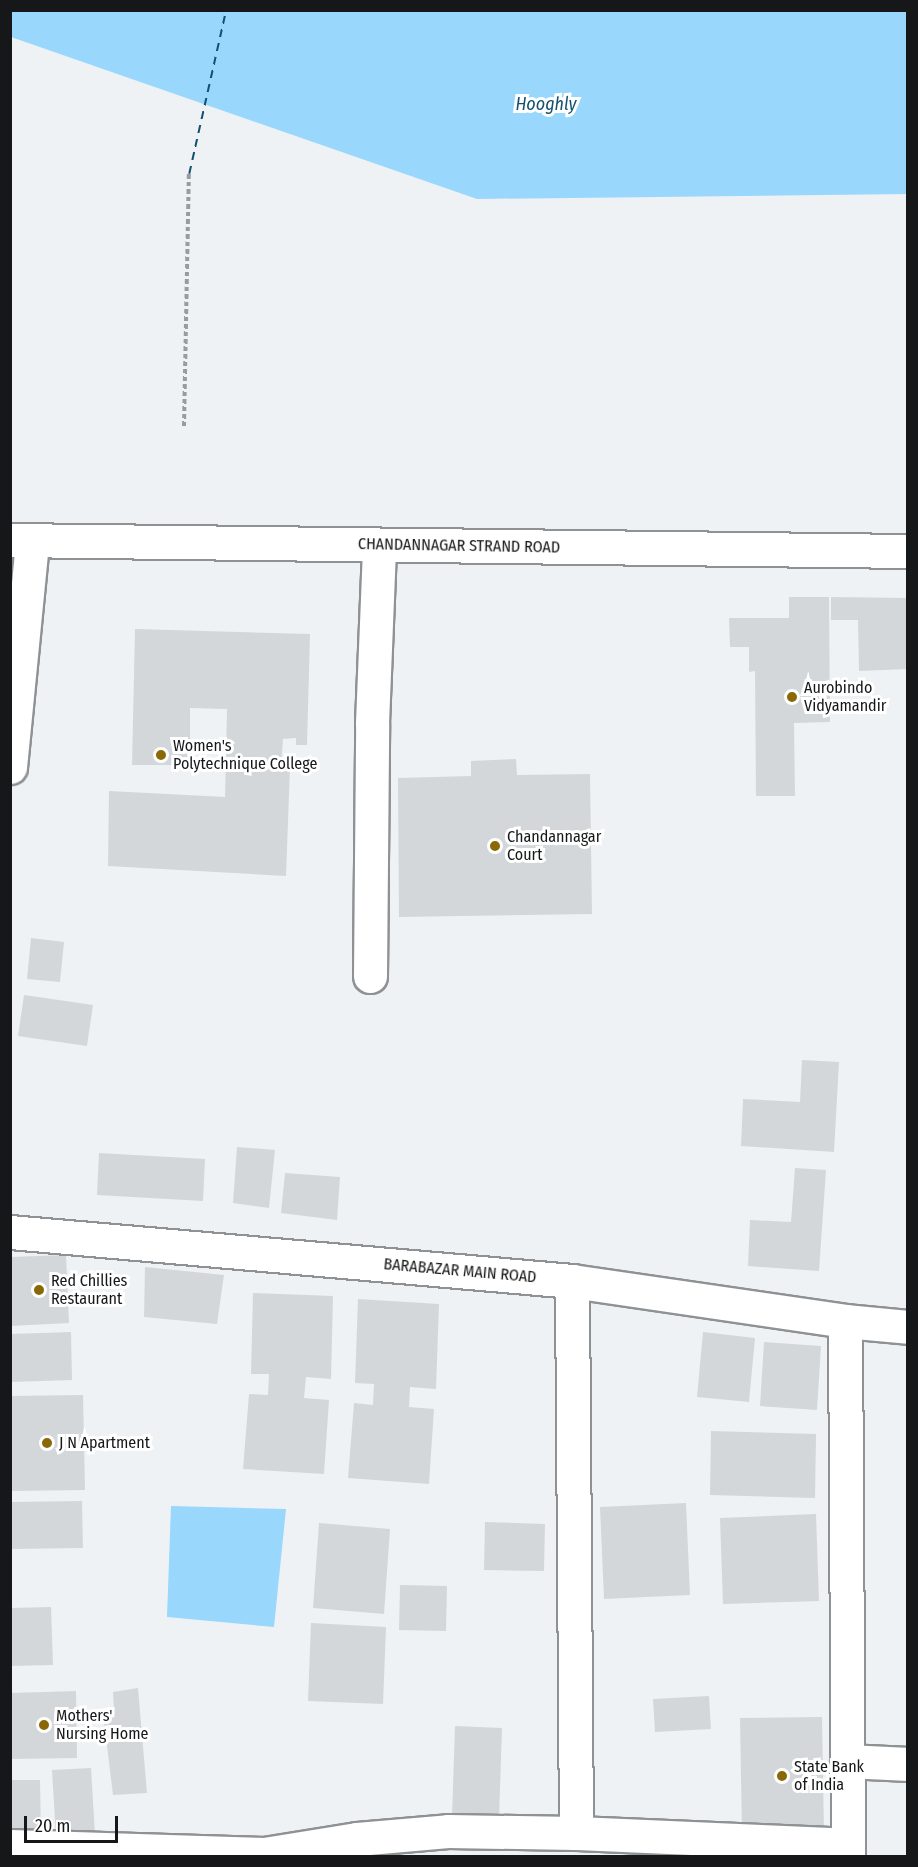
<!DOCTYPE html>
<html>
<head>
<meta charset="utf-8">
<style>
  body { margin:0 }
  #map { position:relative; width:918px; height:1867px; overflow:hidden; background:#eef2f5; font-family:"Fira Sans Condensed",sans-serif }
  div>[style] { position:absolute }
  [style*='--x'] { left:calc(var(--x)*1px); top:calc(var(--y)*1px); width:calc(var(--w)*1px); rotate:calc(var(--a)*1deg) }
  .water>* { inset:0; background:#99d7fd }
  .ferry>* { height:1.5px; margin-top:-0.75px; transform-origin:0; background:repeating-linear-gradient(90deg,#125170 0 8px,transparent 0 14px) }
  .building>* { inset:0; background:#d3d7da }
  .path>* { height:4px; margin-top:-2px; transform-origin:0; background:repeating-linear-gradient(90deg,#999c9e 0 4.5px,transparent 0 7.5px) }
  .roads { filter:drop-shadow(2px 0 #8e9294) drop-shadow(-2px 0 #8e9294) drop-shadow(0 2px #8e9294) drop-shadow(0 -2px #8e9294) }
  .minor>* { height:33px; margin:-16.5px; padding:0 16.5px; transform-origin:16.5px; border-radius:16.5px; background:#fff }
  .dots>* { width:16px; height:16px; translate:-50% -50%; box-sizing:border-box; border:3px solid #fff; border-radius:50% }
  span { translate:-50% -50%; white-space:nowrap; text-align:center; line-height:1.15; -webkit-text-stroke:6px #fff; paint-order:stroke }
  .street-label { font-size:16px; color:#161718 }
  .poi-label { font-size:16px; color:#161718 }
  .left { translate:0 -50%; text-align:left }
  .water-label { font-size:18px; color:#125170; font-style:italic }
  .frame { position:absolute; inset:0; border:12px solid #161718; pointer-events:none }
  .scale { position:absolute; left:24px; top:1816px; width:94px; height:27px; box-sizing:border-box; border:3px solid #161718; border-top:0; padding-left:8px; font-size:18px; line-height:21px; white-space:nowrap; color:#161718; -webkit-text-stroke:4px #fff; paint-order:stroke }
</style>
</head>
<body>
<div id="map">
  <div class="water">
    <div style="clip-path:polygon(11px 10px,907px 11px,907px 194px,477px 199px,11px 37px)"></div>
    <div style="clip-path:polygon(171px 1506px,286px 1509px,274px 1627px,167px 1617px)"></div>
  </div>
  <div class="ferry">
    <div style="--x:189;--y:174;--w:168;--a:-77.3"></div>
  </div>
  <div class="building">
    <div style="clip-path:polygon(789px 597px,829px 597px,830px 722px,794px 723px,795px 796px,756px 796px,755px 671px,749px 672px,749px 647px,730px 647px,729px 618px,789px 618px)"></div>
    <div style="clip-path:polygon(831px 597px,908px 598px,908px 669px,859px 671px,858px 620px,831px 620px)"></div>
    <div style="clip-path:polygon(135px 629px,310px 634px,307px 745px,296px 745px,296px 738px,283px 739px,281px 767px,290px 767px,286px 876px,108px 866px,109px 791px,225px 797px,227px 709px,190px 708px,190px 765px,132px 765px)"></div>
    <div style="clip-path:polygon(516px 759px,517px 775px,590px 774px,592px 914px,399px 917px,398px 778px,471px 776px,471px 761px)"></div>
    <div style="clip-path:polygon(31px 938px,64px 942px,60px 982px,27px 979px)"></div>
    <div style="clip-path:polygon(24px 995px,93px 1005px,87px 1046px,18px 1036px)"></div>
    <div style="clip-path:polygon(802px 1060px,839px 1062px,834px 1152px,741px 1146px,743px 1099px,800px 1102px)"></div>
    <div style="clip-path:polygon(237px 1147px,275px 1150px,269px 1208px,233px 1203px)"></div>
    <div style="clip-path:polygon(99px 1153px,205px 1159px,203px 1201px,97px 1195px)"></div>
    <div style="clip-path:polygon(795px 1168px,826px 1170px,819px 1271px,748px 1266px,750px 1220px,791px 1222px)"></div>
    <div style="clip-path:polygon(285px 1173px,340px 1177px,337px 1220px,281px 1213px)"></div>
    <div style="clip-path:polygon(66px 1255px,69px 1323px,10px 1326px,10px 1257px)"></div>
    <div style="clip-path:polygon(145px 1267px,224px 1275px,217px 1324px,144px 1317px)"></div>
    <div style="clip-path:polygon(253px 1293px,333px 1296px,331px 1379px,306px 1377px,304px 1398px,329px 1400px,324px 1474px,243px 1469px,249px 1394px,268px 1395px,269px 1374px,251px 1374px)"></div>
    <div style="clip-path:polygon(358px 1299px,439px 1304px,436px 1389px,410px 1387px,409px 1407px,434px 1409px,429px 1484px,348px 1478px,354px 1403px,373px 1405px,374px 1384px,355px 1383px)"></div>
    <div style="clip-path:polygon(71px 1332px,72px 1380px,10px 1382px,10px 1334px)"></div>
    <div style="clip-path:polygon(703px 1332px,755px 1338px,749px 1402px,697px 1397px)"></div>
    <div style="clip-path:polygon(764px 1342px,821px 1346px,817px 1410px,760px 1406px)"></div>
    <div style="clip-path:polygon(83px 1395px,85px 1490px,10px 1491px,10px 1396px)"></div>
    <div style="clip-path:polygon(711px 1431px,816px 1434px,815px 1498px,710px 1495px)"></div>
    <div style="clip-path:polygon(82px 1501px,83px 1548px,10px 1549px,10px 1502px)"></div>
    <div style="clip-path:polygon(686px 1503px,690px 1595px,604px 1599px,600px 1507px)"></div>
    <div style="clip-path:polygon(816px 1514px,819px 1601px,723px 1604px,720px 1518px)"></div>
    <div style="clip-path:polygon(485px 1522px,545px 1524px,544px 1571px,484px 1570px)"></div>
    <div style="clip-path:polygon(319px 1523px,390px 1529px,384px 1614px,313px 1608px)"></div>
    <div style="clip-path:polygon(400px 1585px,447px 1586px,446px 1631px,399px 1630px)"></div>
    <div style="clip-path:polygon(51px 1607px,53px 1665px,10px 1666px,10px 1608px)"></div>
    <div style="clip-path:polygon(311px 1623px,386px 1627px,383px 1704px,308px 1701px)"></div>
    <div style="clip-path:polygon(138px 1688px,147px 1793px,113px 1795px,103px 1713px,114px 1711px,113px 1692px)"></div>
    <div style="clip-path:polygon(76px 1691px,77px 1758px,10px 1759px,10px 1693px)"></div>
    <div style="clip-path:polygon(709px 1696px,711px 1729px,655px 1732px,653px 1699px)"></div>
    <div style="clip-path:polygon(822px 1717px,824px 1834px,742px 1835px,740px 1718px)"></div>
    <div style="clip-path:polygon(455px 1726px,502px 1728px,499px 1819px,452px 1817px)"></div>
    <div style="clip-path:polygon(91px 1768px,95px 1835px,56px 1837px,52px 1770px)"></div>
    <div style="clip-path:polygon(10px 1780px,40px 1780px,41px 1836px,10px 1837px)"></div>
  </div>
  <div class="path">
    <div style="--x:184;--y:426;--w:252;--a:-88.9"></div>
  </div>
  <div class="roads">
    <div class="minor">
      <div style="--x:10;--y:540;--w:898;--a:0.7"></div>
      <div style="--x:10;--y:767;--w:227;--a:-84.4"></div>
      <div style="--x:370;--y:976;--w:253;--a:-89.5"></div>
      <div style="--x:372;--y:723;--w:178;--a:-87.7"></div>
      <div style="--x:10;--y:1232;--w:564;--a:4.98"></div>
      <div style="--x:572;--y:1281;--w:276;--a:8.3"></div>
      <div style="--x:845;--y:1321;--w:63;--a:5.4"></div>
      <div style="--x:845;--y:1321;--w:535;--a:89.68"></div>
      <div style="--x:847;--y:1761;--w:61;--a:2.8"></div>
      <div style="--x:576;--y:1833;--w:272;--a:2.5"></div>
      <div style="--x:10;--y:1846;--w:254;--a:1.8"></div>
      <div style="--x:264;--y:1856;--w:2;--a:-90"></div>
      <div style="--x:264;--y:1854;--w:94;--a:-9.2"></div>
      <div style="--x:357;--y:1839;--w:91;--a:-5"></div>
      <div style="--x:448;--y:1831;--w:128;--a:0.9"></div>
      <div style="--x:576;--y:1833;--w:552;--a:-90.42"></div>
    </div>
  </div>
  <div class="dots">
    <div style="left:792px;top:697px;background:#8a6806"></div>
    <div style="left:161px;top:755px;background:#8a6806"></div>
    <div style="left:495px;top:846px;background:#8a6806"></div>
    <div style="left:39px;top:1290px;background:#8a6806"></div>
    <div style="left:47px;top:1443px;background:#8a6806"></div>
    <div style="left:44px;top:1725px;background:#8a6806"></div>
    <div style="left:782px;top:1776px;background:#8a6806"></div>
  </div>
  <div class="street-label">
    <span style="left:459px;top:546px;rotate:1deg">CHANDANNAGAR STRAND ROAD</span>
    <span style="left:460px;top:1271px;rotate:5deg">BARABAZAR MAIN ROAD</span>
  </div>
  <div class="poi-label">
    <span class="left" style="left:804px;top:697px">Aurobindo<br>Vidyamandir</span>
    <span class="left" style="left:173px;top:755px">Women's<br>Polytechnique College</span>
    <span class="left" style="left:507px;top:846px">Chandannagar<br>Court</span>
    <span class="left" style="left:51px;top:1290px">Red Chillies<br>Restaurant</span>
    <span class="left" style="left:59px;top:1443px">J N Apartment</span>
    <span class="left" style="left:56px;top:1725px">Mothers'<br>Nursing Home</span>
    <span class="left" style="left:794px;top:1776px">State Bank<br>of India</span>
  </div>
  <div class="water-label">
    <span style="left:546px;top:104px">Hooghly</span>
  </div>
  <div class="frame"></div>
  <div class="scale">20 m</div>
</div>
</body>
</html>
